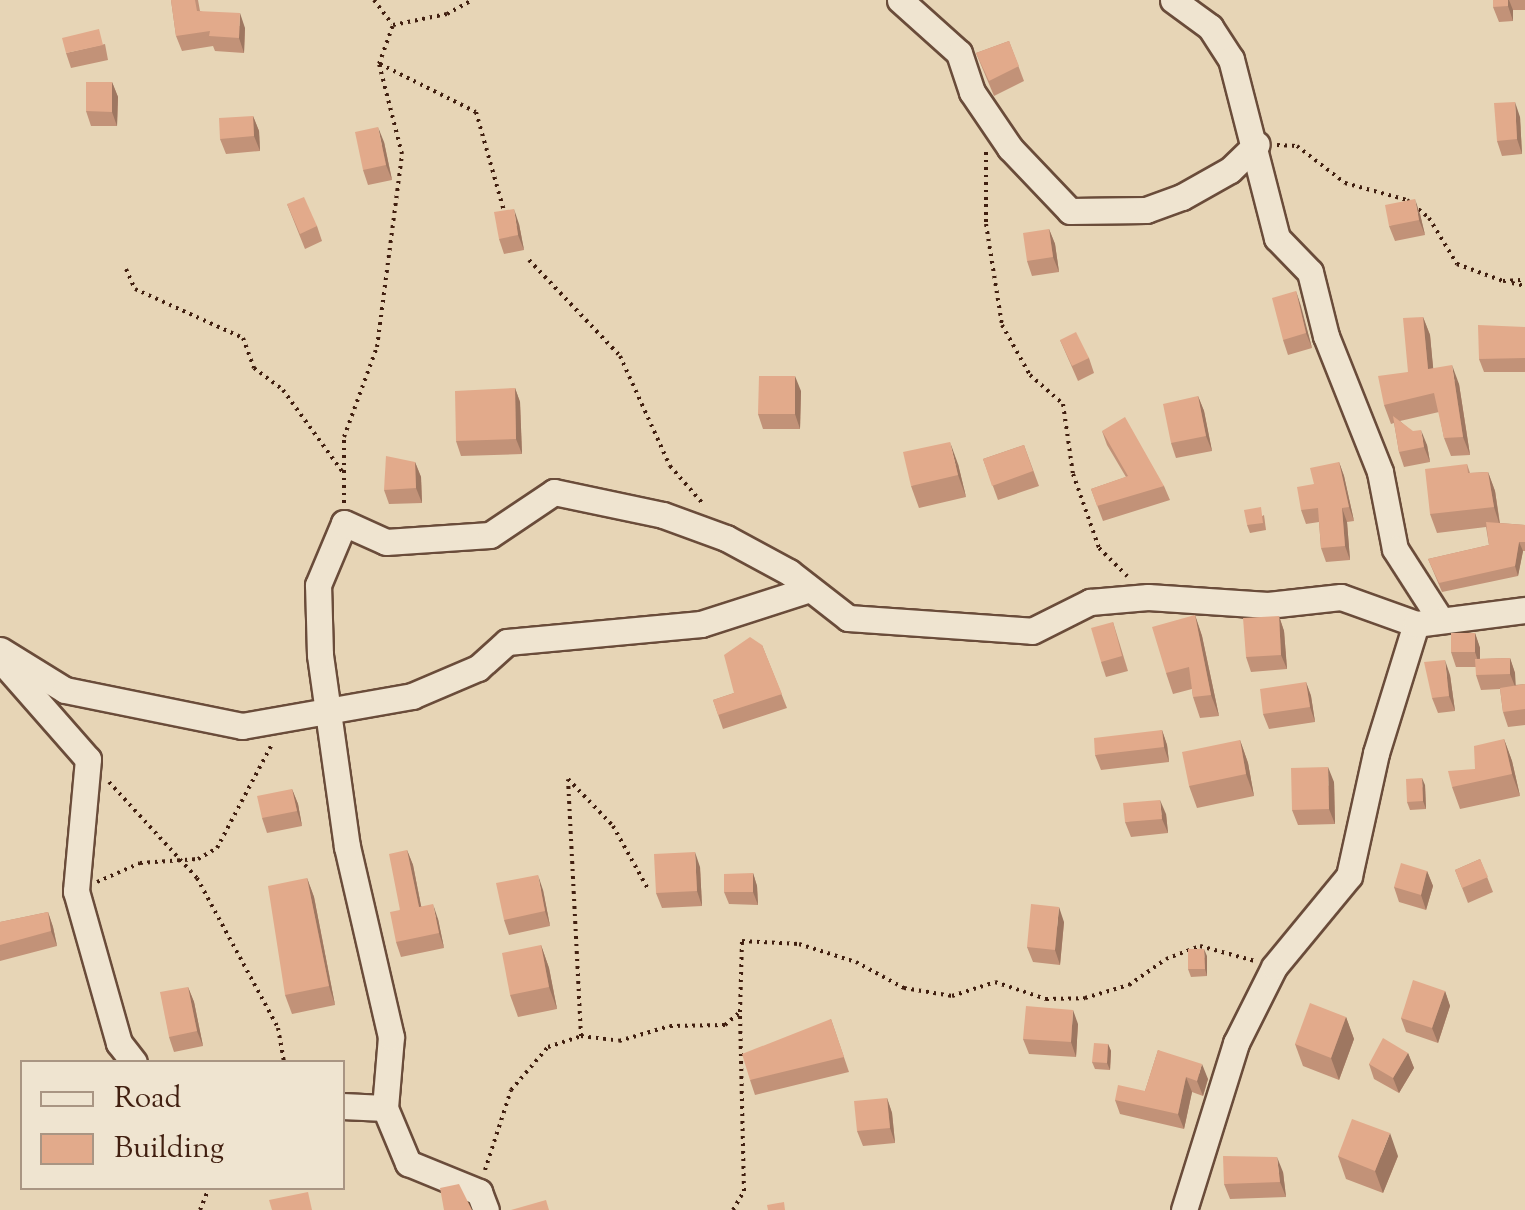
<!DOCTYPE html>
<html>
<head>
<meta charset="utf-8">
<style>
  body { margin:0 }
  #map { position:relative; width:1525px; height:1210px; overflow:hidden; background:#e7d5b6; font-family:"Sorts Mill Goudy",serif }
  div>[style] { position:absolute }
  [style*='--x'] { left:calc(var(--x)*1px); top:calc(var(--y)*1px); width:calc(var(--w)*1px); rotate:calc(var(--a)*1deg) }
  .path>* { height:4px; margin-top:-2px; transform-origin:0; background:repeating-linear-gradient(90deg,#411f10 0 2.5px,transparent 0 7.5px) }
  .roads { filter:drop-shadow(2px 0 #6a4c3a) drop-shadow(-2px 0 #6a4c3a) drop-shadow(0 2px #6a4c3a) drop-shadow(0 -2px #6a4c3a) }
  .minor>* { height:25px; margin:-12.5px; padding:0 12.5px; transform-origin:12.5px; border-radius:12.5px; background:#efe4d0 }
  .wall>* { inset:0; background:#c29278 }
  .shaded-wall>* { inset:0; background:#9e7761 }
  .building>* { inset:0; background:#e2aa8b }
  span { translate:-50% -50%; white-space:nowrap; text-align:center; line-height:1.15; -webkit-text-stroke:10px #efe4d0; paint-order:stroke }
  .legend { position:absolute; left:20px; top:1060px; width:325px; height:130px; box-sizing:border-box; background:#efe4d0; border:2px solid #a99583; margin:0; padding:12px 18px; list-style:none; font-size:30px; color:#411f10 }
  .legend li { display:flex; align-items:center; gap:20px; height:50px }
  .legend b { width:50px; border:2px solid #a99583 }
</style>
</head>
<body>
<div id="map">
  <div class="path">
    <div style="--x:374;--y:0;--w:30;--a:53"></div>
    <div style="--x:380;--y:64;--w:107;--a:26.6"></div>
    <div style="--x:476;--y:112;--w:103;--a:74.2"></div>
    <div style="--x:1277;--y:145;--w:20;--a:3"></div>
    <div style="--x:1297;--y:146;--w:61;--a:37.6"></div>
    <div style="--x:1345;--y:183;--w:64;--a:15.3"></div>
    <div style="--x:1407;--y:200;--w:28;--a:39"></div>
    <div style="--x:1429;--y:218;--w:54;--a:58.7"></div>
    <div style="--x:1457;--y:264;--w:49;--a:20.3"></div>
    <div style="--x:1503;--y:281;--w:22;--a:-3"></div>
    <div style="--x:986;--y:152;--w:72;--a:90"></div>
    <div style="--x:986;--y:224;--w:102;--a:81"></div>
    <div style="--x:1002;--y:325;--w:57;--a:60.8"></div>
    <div style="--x:1030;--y:375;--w:44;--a:41.3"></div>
    <div style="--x:1063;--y:404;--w:71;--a:81.9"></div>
    <div style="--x:1073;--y:474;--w:78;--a:70.6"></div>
    <div style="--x:1099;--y:548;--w:40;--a:45"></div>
    <div style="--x:529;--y:260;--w:132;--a:46.5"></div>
    <div style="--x:620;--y:356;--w:121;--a:65.6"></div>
    <div style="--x:670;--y:466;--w:52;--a:48.9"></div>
    <div style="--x:126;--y:269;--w:22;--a:66"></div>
    <div style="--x:135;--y:289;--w:119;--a:24.4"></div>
    <div style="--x:243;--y:338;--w:32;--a:70"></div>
    <div style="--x:254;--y:368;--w:36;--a:37"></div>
    <div style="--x:283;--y:390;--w:104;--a:54"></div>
    <div style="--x:1512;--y:283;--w:13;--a:13"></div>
    <div style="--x:344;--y:503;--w:66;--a:-90"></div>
    <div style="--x:344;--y:437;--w:96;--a:-69.9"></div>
    <div style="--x:377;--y:347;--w:195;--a:-82.6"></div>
    <div style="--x:402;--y:154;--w:93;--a:-104.3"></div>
    <div style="--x:379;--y:64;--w:41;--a:-70.3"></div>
    <div style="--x:393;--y:25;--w:55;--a:-11.5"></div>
    <div style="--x:447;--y:14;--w:29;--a:-29"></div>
    <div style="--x:109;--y:782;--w:130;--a:47.5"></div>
    <div style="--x:197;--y:878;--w:170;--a:61.6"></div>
    <div style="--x:278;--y:1028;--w:35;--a:80"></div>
    <div style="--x:97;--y:882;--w:47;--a:-23.8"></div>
    <div style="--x:140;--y:863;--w:58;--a:-3.9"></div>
    <div style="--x:198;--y:859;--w:22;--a:-30"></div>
    <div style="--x:217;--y:848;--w:118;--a:-62.1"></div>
    <div style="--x:581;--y:1036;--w:257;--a:-92.9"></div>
    <div style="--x:568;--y:779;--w:65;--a:46.2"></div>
    <div style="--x:613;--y:826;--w:72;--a:60.9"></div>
    <div style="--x:485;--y:1170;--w:84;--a:-72"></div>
    <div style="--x:511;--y:1090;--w:57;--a:-49.3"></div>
    <div style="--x:548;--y:1047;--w:35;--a:-18"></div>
    <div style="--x:581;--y:1036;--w:38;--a:7"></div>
    <div style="--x:619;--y:1041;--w:53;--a:-16.4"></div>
    <div style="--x:670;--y:1026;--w:55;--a:-1"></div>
    <div style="--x:725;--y:1025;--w:20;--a:-41"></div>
    <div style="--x:740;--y:1012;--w:71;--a:-88.4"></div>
    <div style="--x:742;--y:941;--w:57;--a:3"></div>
    <div style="--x:799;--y:944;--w:60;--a:17.5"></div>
    <div style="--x:856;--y:962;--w:55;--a:28.4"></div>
    <div style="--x:904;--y:988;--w:49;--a:9.5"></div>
    <div style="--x:952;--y:996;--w:45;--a:-18"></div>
    <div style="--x:995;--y:982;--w:54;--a:18.4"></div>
    <div style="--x:1046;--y:999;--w:39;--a:-1"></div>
    <div style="--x:1085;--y:998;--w:46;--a:-16.5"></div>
    <div style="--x:1129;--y:985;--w:45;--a:-35.1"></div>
    <div style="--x:1166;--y:959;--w:36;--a:-21"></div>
    <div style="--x:1200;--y:946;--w:57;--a:15.3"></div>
    <div style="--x:200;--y:1210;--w:24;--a:-68"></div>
    <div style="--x:733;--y:1210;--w:22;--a:-60"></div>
    <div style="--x:744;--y:1191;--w:178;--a:-91.3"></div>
  </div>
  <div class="roads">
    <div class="minor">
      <div style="--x:900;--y:0;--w:79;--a:41.9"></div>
      <div style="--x:959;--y:53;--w:41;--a:71.6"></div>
      <div style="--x:972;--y:92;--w:68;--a:55.8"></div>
      <div style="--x:1010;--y:148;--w:87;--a:46.4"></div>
      <div style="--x:1070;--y:211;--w:76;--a:-0.8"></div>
      <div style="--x:1146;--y:210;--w:38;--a:-20"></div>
      <div style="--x:1182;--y:197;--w:55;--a:-29.4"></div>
      <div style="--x:1230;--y:170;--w:37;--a:-44"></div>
      <div style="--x:1173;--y:0;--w:46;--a:36.1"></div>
      <div style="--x:1210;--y:27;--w:38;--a:57"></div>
      <div style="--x:1231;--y:59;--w:185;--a:75.6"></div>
      <div style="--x:1277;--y:238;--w:47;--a:45.9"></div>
      <div style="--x:1310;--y:272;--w:66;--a:76"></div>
      <div style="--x:1326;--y:336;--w:146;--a:68.3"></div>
      <div style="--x:1380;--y:472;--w:78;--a:79"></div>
      <div style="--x:1395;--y:549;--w:83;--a:57.3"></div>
      <div style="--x:0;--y:650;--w:76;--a:31.6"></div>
      <div style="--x:65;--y:690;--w:181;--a:11.5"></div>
      <div style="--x:242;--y:726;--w:173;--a:-10"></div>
      <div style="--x:412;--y:696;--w:72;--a:-23"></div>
      <div style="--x:478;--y:668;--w:39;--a:-42"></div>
      <div style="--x:507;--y:642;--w:195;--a:-5.3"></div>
      <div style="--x:701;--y:624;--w:114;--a:-17.8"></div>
      <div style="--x:0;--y:659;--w:133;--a:48.7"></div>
      <div style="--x:88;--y:759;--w:133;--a:95.2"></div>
      <div style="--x:76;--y:891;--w:158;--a:74.2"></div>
      <div style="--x:119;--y:1043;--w:24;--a:52"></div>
      <div style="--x:342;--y:1106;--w:43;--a:2.7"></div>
      <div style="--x:385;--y:1108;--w:60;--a:67.3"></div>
      <div style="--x:408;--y:1163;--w:77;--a:22.2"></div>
      <div style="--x:479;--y:1192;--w:19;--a:69"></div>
      <div style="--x:385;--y:1108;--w:71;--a:-85.2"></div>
      <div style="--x:391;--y:1037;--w:195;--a:-103"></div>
      <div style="--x:347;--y:847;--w:194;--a:-98"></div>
      <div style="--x:320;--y:655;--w:70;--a:-91.6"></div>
      <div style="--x:318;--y:585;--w:67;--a:-67.2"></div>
      <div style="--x:344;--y:523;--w:46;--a:24.3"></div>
      <div style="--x:386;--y:542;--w:104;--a:-3.9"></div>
      <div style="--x:490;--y:535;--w:77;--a:-33.9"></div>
      <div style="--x:554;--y:492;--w:111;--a:11.9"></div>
      <div style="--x:663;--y:515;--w:67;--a:20.1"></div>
      <div style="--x:726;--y:538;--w:72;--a:28.4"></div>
      <div style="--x:789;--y:572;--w:75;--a:37.9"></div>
      <div style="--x:848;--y:618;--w:184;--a:4"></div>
      <div style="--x:1032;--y:631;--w:65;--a:-26.6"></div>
      <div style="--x:1090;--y:602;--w:58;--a:-4.9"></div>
      <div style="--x:1148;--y:597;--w:120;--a:3.8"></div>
      <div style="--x:1268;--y:605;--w:73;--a:-6.3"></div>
      <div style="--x:1341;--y:597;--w:80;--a:19.8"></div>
      <div style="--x:1184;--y:1210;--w:175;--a:-72.7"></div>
      <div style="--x:1236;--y:1043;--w:85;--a:-63.4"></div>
      <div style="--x:1274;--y:967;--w:118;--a:-50.5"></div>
      <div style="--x:1349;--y:876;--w:126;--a:-77.6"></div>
      <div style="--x:1376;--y:753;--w:135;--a:-72.8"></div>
      <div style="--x:1416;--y:624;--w:110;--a:-7.3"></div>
    </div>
  </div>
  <div class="wall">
    <div style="clip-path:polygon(171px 0,198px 0,200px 11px,245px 28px,244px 53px,215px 51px,213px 46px,182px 51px,176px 36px)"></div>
    <div style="clip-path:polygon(1493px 0,1525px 0,1525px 10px,1513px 10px,1513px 21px,1499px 22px,1493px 7px)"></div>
    <div style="clip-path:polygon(1009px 41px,1024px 81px,994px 96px,976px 53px)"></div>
    <div style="clip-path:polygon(105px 44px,108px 60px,71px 68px,66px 53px)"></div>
    <div style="clip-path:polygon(112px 82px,118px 97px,117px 126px,91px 126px,86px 111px)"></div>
    <div style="clip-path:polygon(253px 116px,259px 131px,260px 151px,226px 154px,220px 139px)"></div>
    <div style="clip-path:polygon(1520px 117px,1522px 154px,1502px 156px,1497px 141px)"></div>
    <div style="clip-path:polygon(384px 142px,392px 180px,368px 185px,363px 170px)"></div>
    <div style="clip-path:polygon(287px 204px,317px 226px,322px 241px,305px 249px)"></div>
    <div style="clip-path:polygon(1420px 214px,1425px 235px,1395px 241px,1389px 226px)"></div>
    <div style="clip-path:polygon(519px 224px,524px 250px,504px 254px,499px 239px)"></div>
    <div style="clip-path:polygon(1049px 229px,1055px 244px,1059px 272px,1032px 276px,1027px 261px)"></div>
    <div style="clip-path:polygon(1296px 291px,1312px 348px,1288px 355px,1283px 340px)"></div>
    <div style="clip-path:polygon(1423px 317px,1430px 335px,1433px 368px,1459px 384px,1470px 455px,1451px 456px,1444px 438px,1439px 412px,1400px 421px,1427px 445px,1430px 462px,1404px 467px,1399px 452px,1394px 423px,1391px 424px,1384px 405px,1408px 372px)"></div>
    <div style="clip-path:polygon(1525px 327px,1525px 372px,1484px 372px,1479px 359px)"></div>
    <div style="clip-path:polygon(1060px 340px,1089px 358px,1094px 373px,1078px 381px)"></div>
    <div style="clip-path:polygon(515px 388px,520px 402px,522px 454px,461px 456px,456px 441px)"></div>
    <div style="clip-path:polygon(801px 391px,800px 429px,763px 429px,758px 414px)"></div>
    <div style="clip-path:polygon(1198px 396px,1204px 411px,1212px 451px,1176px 458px,1171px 443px)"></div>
    <div style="clip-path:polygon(1102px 431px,1164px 486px,1170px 500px,1103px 521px,1091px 489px,1126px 477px,1107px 445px)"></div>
    <div style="clip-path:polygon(1024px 445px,1039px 486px,998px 500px,983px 459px)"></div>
    <div style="clip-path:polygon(415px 462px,421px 477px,422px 503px,389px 504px,384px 490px)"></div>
    <div style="clip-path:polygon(1339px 462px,1344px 476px,1354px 521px,1347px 522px,1350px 560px,1326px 562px,1321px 548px,1319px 522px,1306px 524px,1301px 510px,1314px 484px)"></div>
    <div style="clip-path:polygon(958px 464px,966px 497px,919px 508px,911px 486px)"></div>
    <div style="clip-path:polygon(1467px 464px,1470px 473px,1488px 472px,1495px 491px,1500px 523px,1525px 525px,1525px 551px,1523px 551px,1518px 576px,1442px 592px,1428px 559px,1489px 545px,1486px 527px,1437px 533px,1430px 514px)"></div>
    <div style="clip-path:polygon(1264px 515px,1266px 530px,1250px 533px,1247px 525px)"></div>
    <div style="clip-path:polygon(1195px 615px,1202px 636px,1219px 716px,1200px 718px,1193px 697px,1192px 689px,1173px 694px,1166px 673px)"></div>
    <div style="clip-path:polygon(1279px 616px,1284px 631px,1287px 669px,1251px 672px,1246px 657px)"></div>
    <div style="clip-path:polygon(1113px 622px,1128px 671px,1106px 677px,1101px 662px)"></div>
    <div style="clip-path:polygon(1475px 633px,1480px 648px,1480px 659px,1510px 658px,1515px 673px,1515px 685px,1525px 684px,1525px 725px,1508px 727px,1503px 712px,1500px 689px,1481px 690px,1476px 675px,1476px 667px,1456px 667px,1451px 652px)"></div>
    <div style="clip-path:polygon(762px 645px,787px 708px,723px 729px,713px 700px,734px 693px)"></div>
    <div style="clip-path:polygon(1450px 675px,1455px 711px,1438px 713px,1432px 698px)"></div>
    <div style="clip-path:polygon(1306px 682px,1311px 696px,1315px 722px,1269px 729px,1263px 714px)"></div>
    <div style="clip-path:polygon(1162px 730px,1167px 745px,1169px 762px,1101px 770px,1095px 755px)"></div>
    <div style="clip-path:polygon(1504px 739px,1512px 761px,1520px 796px,1460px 809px,1452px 787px,1475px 769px)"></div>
    <div style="clip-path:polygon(1240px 740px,1248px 763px,1254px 796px,1197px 808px,1189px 786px)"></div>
    <div style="clip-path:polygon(1334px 782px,1335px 824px,1298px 825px,1292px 810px)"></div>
    <div style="clip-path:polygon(1425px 785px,1426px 809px,1410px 810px,1407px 802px)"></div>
    <div style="clip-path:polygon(292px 789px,298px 804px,302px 826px,267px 833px,262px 818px)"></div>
    <div style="clip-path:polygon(1166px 814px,1168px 833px,1131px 837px,1125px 822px)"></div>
    <div style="clip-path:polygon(407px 850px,413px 865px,421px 906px,438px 919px,444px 948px,401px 957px,396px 942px)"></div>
    <div style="clip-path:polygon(1480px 859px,1493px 892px,1468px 903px,1455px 870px)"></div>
    <div style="clip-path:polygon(700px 867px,702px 906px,662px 908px,656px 893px)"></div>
    <div style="clip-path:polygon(1427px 871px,1433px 886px,1426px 910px,1399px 902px,1394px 887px)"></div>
    <div style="clip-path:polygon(753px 873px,757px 886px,758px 905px,729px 904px,724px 892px)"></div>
    <div style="clip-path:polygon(307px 878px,314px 897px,335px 1005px,292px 1014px,285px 995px)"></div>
    <div style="clip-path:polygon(543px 890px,550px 926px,509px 935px,504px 920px)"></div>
    <div style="clip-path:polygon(48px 912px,53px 927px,57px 946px,0 961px,0 922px)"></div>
    <div style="clip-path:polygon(1064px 922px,1060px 965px,1033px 962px,1027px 947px)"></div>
    <div style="clip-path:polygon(541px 945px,549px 968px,557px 1009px,518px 1017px,510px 995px)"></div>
    <div style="clip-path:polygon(1207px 956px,1207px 976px,1191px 977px,1188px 969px)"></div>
    <div style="clip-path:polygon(188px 987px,194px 1002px,203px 1046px,174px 1052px,169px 1037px)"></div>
    <div style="clip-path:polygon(1445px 991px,1450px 1006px,1438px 1043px,1406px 1032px,1401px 1018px)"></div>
    <div style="clip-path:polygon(1346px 1017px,1354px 1039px,1339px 1080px,1303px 1066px,1295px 1044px)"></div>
    <div style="clip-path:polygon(831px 1019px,849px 1072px,755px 1095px,750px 1080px)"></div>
    <div style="clip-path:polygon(1078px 1024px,1076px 1057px,1029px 1054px,1023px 1039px)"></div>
    <div style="clip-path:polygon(1108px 1044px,1111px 1051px,1110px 1070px,1095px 1069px,1092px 1062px)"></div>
    <div style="clip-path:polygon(1158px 1050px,1208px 1079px,1203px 1096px,1192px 1092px,1184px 1129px,1120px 1114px,1115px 1100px,1145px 1091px)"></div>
    <div style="clip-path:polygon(1408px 1053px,1414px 1068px,1399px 1093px,1374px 1079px,1369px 1064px)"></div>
    <div style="clip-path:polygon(887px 1098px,892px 1113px,895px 1143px,863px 1146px,857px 1131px)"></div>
    <div style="clip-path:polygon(1338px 1156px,1398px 1156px,1383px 1193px,1346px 1179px)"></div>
    <div style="clip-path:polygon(1283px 1172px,1286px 1197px,1230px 1199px,1224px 1184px)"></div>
  </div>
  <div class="shaded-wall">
    <div style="clip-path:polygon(1508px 0,1509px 0,1513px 10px,1513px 21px,1508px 6px)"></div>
    <div style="clip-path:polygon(240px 13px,245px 28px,244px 53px,239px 38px)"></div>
    <div style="clip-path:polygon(112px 82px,118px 97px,117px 126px,112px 112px)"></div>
    <div style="clip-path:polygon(1515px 102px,1520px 117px,1522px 154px,1517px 139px)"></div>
    <div style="clip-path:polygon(253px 116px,259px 131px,260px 151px,254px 136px)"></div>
    <div style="clip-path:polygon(378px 127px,384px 142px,392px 180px,386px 165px)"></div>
    <div style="clip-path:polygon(1415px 199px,1420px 214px,1425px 235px,1419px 220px)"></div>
    <div style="clip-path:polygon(514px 209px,519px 224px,524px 250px,518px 235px)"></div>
    <div style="clip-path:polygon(1049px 229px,1055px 244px,1059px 272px,1053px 257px)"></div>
    <div style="clip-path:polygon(1296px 291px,1301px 306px,1312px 348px,1306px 333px)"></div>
    <div style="clip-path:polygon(1423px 317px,1430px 335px,1435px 387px,1428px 369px)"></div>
    <div style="clip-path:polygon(1452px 365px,1459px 384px,1470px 455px,1463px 437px)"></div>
    <div style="clip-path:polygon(795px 376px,801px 391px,800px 429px,795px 414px)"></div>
    <div style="clip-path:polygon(515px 388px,520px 402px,522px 454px,516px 439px)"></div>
    <div style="clip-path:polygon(1198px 396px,1204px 411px,1212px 451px,1206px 436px)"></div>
    <div style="clip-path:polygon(1421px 430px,1427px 445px,1430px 462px,1424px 447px)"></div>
    <div style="clip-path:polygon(950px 442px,958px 464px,966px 497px,958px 475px)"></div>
    <div style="clip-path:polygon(415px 462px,421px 477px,422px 503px,416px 488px)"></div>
    <div style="clip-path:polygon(1339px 462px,1344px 476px,1354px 521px,1349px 507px)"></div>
    <div style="clip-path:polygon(1488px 472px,1495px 491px,1500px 526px,1494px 507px)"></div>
    <div style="clip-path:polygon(1342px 508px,1347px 522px,1350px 560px,1345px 546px)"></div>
    <div style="clip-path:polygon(1519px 542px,1523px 551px,1518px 576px,1515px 566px)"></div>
    <div style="clip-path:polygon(1195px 615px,1202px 636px,1219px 716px,1211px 695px)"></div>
    <div style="clip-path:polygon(1279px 616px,1284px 631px,1287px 669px,1281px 655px)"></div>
    <div style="clip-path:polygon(1475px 633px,1480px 648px,1480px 667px,1475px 652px)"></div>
    <div style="clip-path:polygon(1510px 658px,1515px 673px,1516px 689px,1510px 674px)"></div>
    <div style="clip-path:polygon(1445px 660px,1450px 675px,1455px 711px,1449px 696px)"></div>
    <div style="clip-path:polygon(1306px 682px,1311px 696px,1315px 722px,1310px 707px)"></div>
    <div style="clip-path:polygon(1162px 730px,1167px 745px,1169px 762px,1164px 747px)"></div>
    <div style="clip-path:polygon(1504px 739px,1512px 761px,1520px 796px,1512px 774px)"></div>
    <div style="clip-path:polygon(1240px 740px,1248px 763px,1254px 796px,1246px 774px)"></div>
    <div style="clip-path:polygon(1328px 767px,1334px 782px,1335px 824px,1329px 809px)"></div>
    <div style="clip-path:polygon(1422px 778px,1425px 785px,1426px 809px,1423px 801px)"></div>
    <div style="clip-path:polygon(292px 789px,298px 804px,302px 826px,297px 811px)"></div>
    <div style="clip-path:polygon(1160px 800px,1166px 814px,1168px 833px,1162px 819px)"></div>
    <div style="clip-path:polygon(407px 850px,413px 865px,424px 921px,419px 907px)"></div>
    <div style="clip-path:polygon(695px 852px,700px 867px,702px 906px,697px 891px)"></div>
    <div style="clip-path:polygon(1427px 871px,1433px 886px,1426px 910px,1421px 895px)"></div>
    <div style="clip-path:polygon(753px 873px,757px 886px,758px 905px,753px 892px)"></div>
    <div style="clip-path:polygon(538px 875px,543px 890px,550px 926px,545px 911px)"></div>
    <div style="clip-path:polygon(307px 878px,314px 897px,335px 1005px,329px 986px)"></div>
    <div style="clip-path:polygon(433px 904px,438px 919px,444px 948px,439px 933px)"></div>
    <div style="clip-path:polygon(1059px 907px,1064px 922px,1060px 965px,1055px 950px)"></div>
    <div style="clip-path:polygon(48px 912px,53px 927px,57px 946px,51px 931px)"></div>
    <div style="clip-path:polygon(541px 945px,549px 968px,557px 1009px,549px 987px)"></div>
    <div style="clip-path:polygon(1204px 949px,1207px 956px,1207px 976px,1205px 969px)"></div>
    <div style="clip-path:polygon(188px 987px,194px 1002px,203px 1046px,197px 1031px)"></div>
    <div style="clip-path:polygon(1445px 991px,1450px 1006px,1438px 1043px,1432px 1028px)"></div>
    <div style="clip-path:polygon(1073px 1010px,1078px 1024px,1076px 1057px,1071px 1042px)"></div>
    <div style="clip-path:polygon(1346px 1017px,1354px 1039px,1339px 1080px,1331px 1058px)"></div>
    <div style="clip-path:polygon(1108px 1044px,1111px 1051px,1110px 1070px,1107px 1063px)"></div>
    <div style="clip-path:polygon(1408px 1053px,1414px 1068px,1399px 1093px,1393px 1078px)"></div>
    <div style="clip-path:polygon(1202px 1064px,1208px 1079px,1203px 1096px,1197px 1081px)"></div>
    <div style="clip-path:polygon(1186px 1077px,1192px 1092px,1184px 1129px,1178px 1114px)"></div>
    <div style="clip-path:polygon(887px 1098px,892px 1113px,895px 1143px,890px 1128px)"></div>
    <div style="clip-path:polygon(1390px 1133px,1398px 1156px,1383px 1193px,1375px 1171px)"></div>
    <div style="clip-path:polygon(1277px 1157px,1283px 1172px,1286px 1197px,1280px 1182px)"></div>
  </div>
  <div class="building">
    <div style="clip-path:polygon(171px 0,195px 0,197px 11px,240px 13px,239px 38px,209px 36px,210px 31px,176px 36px)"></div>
    <div style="clip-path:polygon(1493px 0,1508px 0,1508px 6px,1493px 7px)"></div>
    <div style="clip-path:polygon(99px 29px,103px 45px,66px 53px,62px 38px)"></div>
    <div style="clip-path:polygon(1009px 41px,1019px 66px,989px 81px,976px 53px)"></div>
    <div style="clip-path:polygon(86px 82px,112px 82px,112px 112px,86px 111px)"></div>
    <div style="clip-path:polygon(1515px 102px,1517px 139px,1497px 141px,1494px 103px)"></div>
    <div style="clip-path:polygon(253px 116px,254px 136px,220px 139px,219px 118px)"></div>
    <div style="clip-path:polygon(378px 127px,386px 165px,363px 170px,355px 132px)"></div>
    <div style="clip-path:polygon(304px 197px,317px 226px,300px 234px,287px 204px)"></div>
    <div style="clip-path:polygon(1415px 199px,1419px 220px,1389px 226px,1385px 205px)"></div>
    <div style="clip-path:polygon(514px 209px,518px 235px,499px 239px,494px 212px)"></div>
    <div style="clip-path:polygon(1049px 229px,1053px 257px,1027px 261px,1023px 233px)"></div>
    <div style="clip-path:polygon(1296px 291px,1306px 333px,1283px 340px,1272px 298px)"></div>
    <div style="clip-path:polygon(1423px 317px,1428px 369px,1452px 365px,1463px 437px,1444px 438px,1434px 393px,1384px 405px,1378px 376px,1408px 372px,1403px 318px)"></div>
    <div style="clip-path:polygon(1478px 325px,1525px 327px,1525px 358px,1479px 359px)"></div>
    <div style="clip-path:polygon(1076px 332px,1089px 358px,1072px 366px,1060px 340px)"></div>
    <div style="clip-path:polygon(759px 376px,795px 376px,795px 414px,758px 414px)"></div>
    <div style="clip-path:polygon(515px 388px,516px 439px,456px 441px,455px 391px)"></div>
    <div style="clip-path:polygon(1198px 396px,1206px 436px,1171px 443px,1163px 404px)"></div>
    <div style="clip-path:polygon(1393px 416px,1413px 431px,1421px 430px,1424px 447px,1399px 452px)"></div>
    <div style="clip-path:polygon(1125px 417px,1164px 486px,1097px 506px,1091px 489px,1128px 476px,1102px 431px)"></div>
    <div style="clip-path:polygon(950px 442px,958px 475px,911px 486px,903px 452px)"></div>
    <div style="clip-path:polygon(1024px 445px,1033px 471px,992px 486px,983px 459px)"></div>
    <div style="clip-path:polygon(386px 456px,415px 462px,416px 488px,384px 490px)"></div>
    <div style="clip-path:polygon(1339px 462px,1349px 507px,1342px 508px,1345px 546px,1321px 548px,1318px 508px,1301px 510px,1297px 487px,1314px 484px,1310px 468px)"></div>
    <div style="clip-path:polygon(1467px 464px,1468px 473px,1488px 472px,1494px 507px,1430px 514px,1425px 469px)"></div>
    <div style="clip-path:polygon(1261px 507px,1263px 523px,1247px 525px,1244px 510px)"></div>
    <div style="clip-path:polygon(1486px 522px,1525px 525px,1525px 542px,1519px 542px,1515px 566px,1439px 583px,1428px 559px,1489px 545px)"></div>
    <div style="clip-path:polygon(1195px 615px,1211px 695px,1193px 697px,1189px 667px,1166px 673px,1152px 627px)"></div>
    <div style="clip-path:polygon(1279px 616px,1281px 655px,1246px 657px,1243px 618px)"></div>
    <div style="clip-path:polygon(1113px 622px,1122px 656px,1101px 662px,1091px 628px)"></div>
    <div style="clip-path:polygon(1451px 633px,1475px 633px,1475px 652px,1451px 652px)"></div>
    <div style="clip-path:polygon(750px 637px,762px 645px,782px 694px,718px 715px,713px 700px,734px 693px,724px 655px)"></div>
    <div style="clip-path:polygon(1510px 658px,1510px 674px,1476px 675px,1475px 659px)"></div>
    <div style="clip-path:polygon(1445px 660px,1449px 696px,1432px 698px,1424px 662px)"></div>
    <div style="clip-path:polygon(1306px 682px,1310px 707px,1263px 714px,1260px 689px)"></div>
    <div style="clip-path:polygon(1525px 684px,1525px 709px,1503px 712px,1500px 688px)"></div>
    <div style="clip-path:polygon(1162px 730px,1164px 747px,1095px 755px,1094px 738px)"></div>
    <div style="clip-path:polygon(1504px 739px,1512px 774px,1452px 787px,1448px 771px,1475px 769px,1474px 746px)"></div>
    <div style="clip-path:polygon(1240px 740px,1246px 774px,1189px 786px,1182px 752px)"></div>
    <div style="clip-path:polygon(1328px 767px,1329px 809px,1292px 810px,1291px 768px)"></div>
    <div style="clip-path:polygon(1422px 778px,1423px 801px,1407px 802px,1406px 779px)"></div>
    <div style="clip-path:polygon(292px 789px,297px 811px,262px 818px,257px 796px)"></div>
    <div style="clip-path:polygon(1160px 800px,1162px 819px,1125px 822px,1123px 803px)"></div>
    <div style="clip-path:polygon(407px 850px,419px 907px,433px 904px,439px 933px,396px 942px,390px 912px,400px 910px,389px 854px)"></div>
    <div style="clip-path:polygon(695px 852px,697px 891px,656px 893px,654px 854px)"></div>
    <div style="clip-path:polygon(1480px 859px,1488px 877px,1462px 888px,1455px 870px)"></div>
    <div style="clip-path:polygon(1401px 863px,1427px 871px,1421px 895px,1394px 887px)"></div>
    <div style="clip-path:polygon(753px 873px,753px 892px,724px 892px,724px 874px)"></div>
    <div style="clip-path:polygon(538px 875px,545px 911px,504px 920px,496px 883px)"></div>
    <div style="clip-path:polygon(307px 878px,329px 986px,285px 995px,268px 886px)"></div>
    <div style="clip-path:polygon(1031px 904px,1059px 907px,1055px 950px,1027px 947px)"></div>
    <div style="clip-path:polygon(48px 912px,51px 931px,0 945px,0 922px)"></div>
    <div style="clip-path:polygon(541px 945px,549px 987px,510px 995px,502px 953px)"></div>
    <div style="clip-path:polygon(1188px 949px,1204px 949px,1205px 969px,1188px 969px)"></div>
    <div style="clip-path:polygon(1413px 980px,1445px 991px,1432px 1028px,1401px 1018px)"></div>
    <div style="clip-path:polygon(188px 987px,197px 1031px,169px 1037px,160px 992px)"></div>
    <div style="clip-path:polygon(1310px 1003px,1346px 1017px,1331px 1058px,1295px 1044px)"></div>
    <div style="clip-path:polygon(1026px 1006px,1073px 1010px,1071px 1042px,1023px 1039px)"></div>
    <div style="clip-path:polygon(831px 1019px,844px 1057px,750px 1080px,742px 1054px)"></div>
    <div style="clip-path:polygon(1383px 1038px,1408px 1053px,1393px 1078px,1369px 1064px)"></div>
    <div style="clip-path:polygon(1094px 1043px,1108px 1044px,1107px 1063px,1092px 1062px)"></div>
    <div style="clip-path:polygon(1158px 1050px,1202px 1064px,1197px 1081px,1186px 1077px,1178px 1114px,1115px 1100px,1118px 1085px,1145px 1091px)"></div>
    <div style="clip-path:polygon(887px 1098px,890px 1128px,857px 1131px,854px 1101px)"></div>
    <div style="clip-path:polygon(1352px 1119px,1390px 1133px,1375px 1171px,1338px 1156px)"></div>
    <div style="clip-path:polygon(1223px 1156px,1277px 1157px,1280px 1182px,1224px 1184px)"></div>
    <div style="clip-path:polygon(459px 1184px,472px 1210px,444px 1210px,440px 1188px)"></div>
    <div style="clip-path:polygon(308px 1192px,312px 1210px,272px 1210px,269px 1200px)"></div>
    <div style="clip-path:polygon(546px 1200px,549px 1210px,511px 1210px)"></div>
    <div style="clip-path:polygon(784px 1202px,785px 1210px,768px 1210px,767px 1205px)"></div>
  </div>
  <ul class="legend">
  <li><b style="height:12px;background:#efe4d0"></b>Road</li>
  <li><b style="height:28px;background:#e2aa8b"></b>Building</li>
  </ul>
</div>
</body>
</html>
